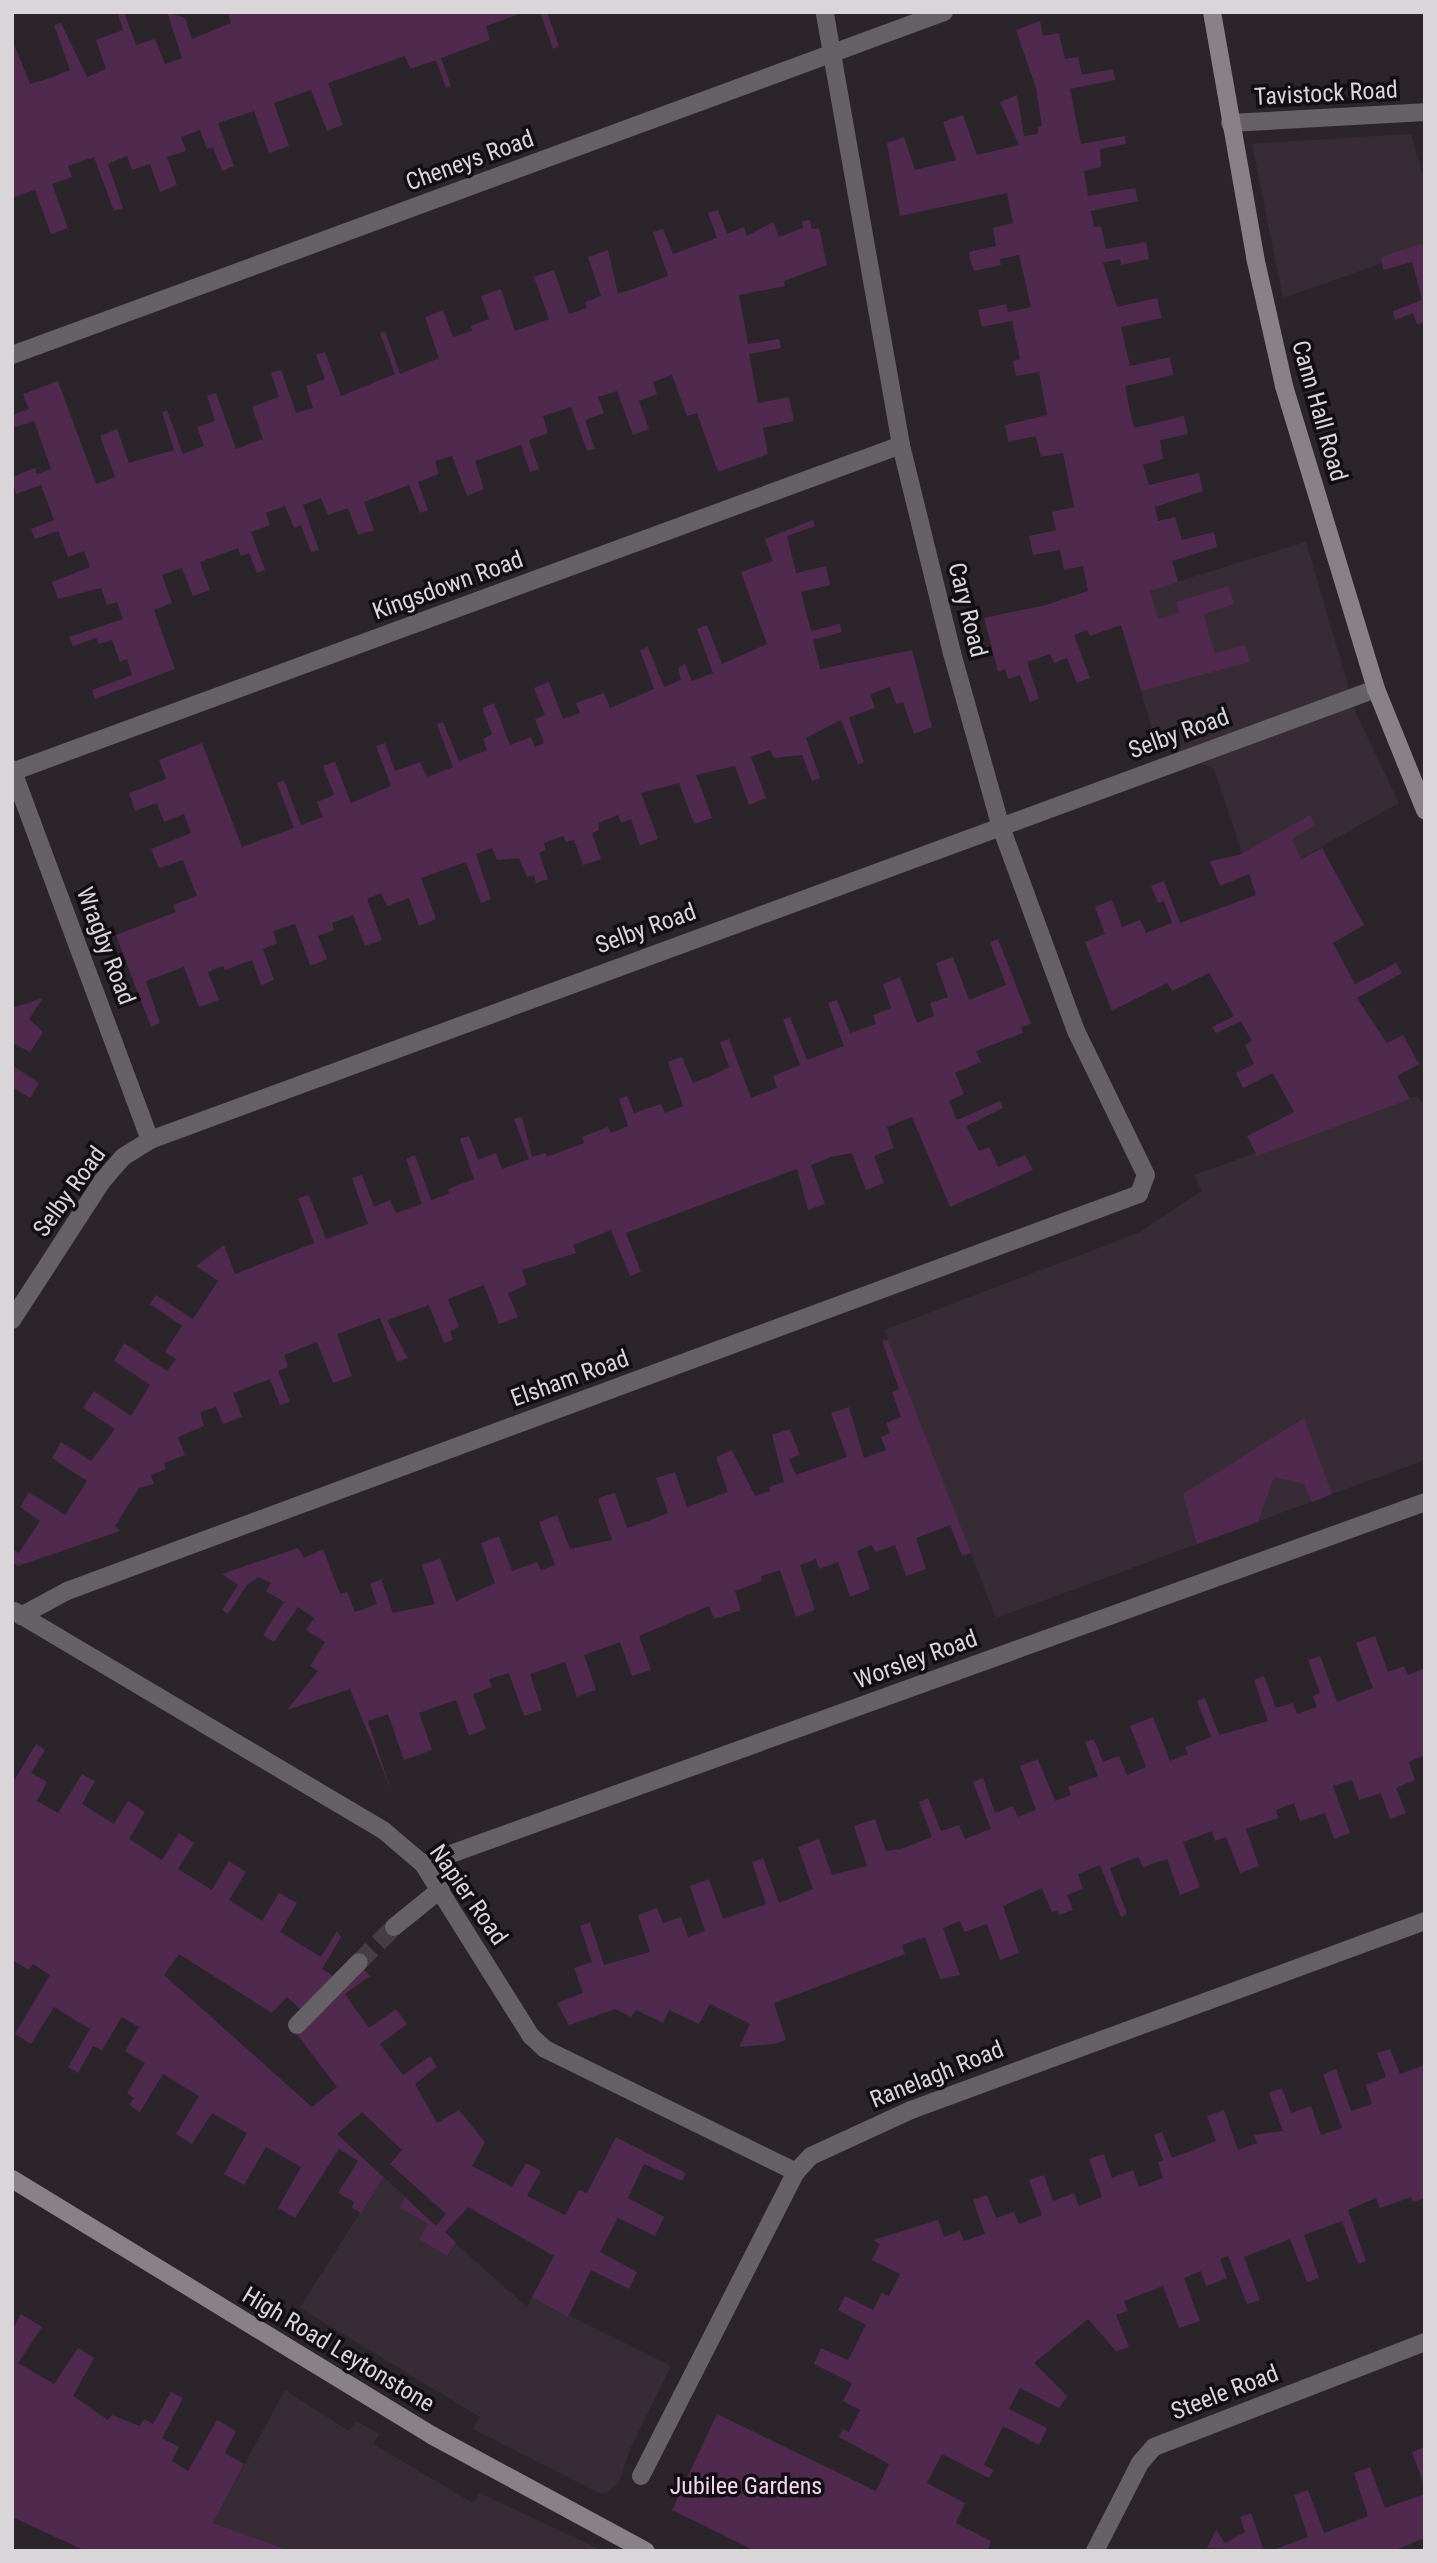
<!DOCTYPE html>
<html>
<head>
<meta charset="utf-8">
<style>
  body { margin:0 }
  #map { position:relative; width:1437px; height:2563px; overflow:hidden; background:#2b252b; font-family:"Roboto Condensed",sans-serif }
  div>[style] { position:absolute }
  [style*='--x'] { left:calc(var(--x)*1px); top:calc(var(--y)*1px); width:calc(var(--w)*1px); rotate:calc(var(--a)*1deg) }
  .built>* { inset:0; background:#372c36 }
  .green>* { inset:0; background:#4f294e }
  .street-tunnel>* { height:18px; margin-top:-9px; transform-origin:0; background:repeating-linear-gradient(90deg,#453f45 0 18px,transparent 0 27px) }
  .street>* { height:18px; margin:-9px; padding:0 9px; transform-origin:9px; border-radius:9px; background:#656164 }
  .secondary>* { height:18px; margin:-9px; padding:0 9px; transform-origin:9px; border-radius:9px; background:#888287 }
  span { translate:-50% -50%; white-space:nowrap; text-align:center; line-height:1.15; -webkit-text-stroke:7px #120f12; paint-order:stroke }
  .street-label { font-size:24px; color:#d9d5d9 }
  .park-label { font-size:24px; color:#f6d4f3 }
  .frame { position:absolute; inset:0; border:14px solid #d9d5d9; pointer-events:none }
</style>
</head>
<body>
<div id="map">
  <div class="built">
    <div style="clip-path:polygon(1411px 134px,1425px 182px,1425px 248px,1283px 298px,1252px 144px)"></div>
    <div style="clip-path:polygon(1306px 542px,1357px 716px,1399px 803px,1253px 885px,1214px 769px,1156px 743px,1141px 691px,1171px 682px,1144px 592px)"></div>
    <div style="clip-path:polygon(1417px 1096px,1425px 1107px,1425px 1460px,996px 1618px,884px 1330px,1138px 1233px,1202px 1191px,1194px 1175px)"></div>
    <div style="clip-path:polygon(382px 2178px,527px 2307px,532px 2297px,671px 2366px,630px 2449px,619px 2482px,608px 2492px,599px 2493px,473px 2429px,480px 2417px,300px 2308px)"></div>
    <div style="clip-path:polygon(285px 2390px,349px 2431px,356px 2421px,379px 2434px,373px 2444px,473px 2503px,480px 2493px,603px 2551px,291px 2551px,213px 2523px)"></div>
  </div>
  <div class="green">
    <div style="clip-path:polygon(117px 12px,124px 12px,136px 45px,155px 39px,165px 64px,182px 58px,167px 12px,185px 18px,192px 39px,231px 23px,228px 12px,524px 12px,486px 26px,490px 40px,441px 58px,451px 86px,446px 88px,436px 60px,410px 69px,405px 56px,328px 83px,343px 125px,327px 131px,311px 90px,274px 103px,289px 146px,269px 153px,254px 111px,218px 123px,234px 166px,227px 169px,222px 171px,213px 147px,207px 149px,200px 130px,181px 137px,186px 151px,167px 157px,177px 185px,160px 192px,150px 164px,132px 170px,127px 156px,108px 164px,123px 208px,114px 211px,94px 157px,68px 166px,72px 177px,52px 184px,68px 228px,51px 234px,35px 190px,12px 198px,12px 39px,30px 84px,50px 78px,70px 70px,54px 25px,61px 23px,87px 77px,106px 69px,96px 40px,123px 30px)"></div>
    <div style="clip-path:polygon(540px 12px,547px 12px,559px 46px,553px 49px)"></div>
    <div style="clip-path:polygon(1040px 21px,1043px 36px,1059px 33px,1065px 59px,1078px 57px,1082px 75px,1113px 69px,1115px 80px,1070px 89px,1081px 144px,1125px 136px,1126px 144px,1100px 149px,1101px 167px,1084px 171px,1088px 196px,1135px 188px,1138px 201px,1091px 211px,1094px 227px,1101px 226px,1106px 249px,1146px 242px,1149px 259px,1121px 265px,1120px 259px,1103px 263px,1117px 307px,1157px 298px,1162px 318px,1121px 327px,1130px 366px,1170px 357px,1173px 375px,1125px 386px,1129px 407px,1134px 428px,1184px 416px,1188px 434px,1160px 440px,1163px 459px,1143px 465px,1149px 485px,1199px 473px,1203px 491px,1155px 507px,1158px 521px,1175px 517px,1182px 540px,1214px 532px,1217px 547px,1172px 561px,1178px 582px,1150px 591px,1158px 619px,1180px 613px,1176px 602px,1229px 586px,1234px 604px,1204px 614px,1209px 635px,1215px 653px,1245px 645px,1250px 662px,1141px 691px,1121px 625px,1090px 636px,1087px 630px,1074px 635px,1090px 678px,1077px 683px,1067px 658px,1054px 663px,1050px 654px,1027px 662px,1039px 699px,1030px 702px,1020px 675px,1008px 679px,1005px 669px,998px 672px,984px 618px,1046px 605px,1088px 591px,1083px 566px,1064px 570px,1060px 550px,1033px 555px,1029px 536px,1056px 530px,1052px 512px,1074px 507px,1063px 453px,1041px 457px,1036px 436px,1008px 442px,1005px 425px,1047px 415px,1039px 372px,1016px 376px,1013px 361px,1020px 359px,1012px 321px,982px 327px,978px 310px,1006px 304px,1008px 312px,1031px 307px,1019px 255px,1000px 259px,1001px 265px,974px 271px,970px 260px,969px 252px,996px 246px,993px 228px,1013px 223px,1007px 193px,900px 216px,887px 143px,904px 137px,915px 170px,956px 160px,943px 122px,963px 115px,977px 155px,1019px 145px,1000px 102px,1017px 95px,1024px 136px,1038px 134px,1038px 127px,1042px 126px,1036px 88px,1016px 30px)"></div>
    <div style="clip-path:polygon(718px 210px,727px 234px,744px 227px,747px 236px,773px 222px,779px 237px,803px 228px,802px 221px,810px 220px,812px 229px,819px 228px,827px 265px,784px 281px,785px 286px,739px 295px,748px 344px,779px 339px,781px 348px,749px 354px,758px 403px,789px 397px,794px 421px,763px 428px,768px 454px,718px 472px,697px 413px,687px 416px,672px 375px,653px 382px,657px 394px,639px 401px,649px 429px,633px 435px,617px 391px,598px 397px,604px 413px,585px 420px,595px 449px,587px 451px,571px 407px,543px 416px,548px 433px,529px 440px,539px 469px,530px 472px,521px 445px,475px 461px,484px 489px,467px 496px,452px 456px,435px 461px,439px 474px,418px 482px,428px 510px,420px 513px,409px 485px,364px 502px,374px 530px,358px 535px,348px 508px,328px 515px,321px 498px,303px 505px,319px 550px,311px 552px,301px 525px,294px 528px,285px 506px,266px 513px,270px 525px,251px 532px,265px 570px,257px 573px,249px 553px,241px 556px,238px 548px,200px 562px,210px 590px,193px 596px,182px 568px,162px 575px,172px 603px,154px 610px,175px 669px,95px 699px,92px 690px,132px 675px,127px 659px,120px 662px,112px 640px,99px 644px,96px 638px,73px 646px,69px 637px,123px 619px,117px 602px,107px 605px,101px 588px,58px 599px,52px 582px,90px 567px,84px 551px,68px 557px,58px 531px,35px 539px,31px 529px,54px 520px,41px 485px,16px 494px,12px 477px,35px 468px,37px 474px,51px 469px,34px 421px,12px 428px,12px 415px,29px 409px,23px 394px,58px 381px,96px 484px,115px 477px,100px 436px,117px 429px,129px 463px,174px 450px,162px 412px,167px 410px,183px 454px,204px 446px,197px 427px,215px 421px,207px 396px,216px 393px,236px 449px,263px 439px,252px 407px,279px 397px,271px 373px,281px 370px,296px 413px,313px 408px,306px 386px,325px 379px,316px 355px,325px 352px,341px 396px,395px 374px,380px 333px,385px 331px,400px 374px,439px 358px,425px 317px,443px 310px,453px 337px,472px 331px,471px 326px,489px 319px,481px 296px,501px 289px,515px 331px,549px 319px,534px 277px,554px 270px,569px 314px,587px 308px,585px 302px,601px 296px,588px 257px,608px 250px,618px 294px,641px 286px,668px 276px,653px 232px,663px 229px,673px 254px,717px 238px,708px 213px)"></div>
    <div style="clip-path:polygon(1420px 244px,1425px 248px,1425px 322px,1417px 324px,1413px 313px,1395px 320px,1393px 311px,1422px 300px,1412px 262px,1383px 270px,1381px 257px)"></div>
    <div style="clip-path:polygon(813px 520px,815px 526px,787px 536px,796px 573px,826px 566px,830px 585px,801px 592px,811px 631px,840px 624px,842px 632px,813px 640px,820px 669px,912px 650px,932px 727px,914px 734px,903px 702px,896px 704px,890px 687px,870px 694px,875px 708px,849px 717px,864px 762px,858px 764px,841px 720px,806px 738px,820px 778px,812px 781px,802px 755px,774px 758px,770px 750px,751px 757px,766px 798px,749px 805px,735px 766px,696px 775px,712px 818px,694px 824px,679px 783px,641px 793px,658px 839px,640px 845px,631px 819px,621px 823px,618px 815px,598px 823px,599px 830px,592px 833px,601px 859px,593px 862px,583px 865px,574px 840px,566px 842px,563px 836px,544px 843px,546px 850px,539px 853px,548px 879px,536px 883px,534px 875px,527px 877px,519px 858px,497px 860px,492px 848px,476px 854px,491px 899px,481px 903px,466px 862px,421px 878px,436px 919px,419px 926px,409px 898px,387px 906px,381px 893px,367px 899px,382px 940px,365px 946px,353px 915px,332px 923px,334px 930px,318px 936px,327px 959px,316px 964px,310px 965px,295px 924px,273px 931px,277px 943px,263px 949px,274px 980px,261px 985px,252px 960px,225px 970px,223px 966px,208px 972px,219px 1000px,199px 1007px,184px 967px,146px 981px,160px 1023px,151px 1027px,116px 935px,176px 912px,173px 905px,197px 896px,183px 860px,159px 868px,151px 849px,191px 833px,184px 814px,164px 822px,157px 803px,135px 811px,129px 793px,166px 779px,159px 760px,202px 743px,242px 847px,294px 828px,277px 783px,284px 780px,301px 825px,323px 817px,317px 802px,334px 795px,323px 766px,335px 762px,351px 803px,391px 786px,376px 746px,385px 743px,395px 771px,420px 762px,427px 777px,453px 767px,437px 724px,443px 722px,459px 761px,487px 750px,483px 739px,492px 734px,482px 708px,494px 703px,510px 745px,531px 737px,535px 747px,544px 743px,535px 719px,545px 715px,534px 688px,549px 682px,563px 719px,580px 713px,576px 703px,604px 693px,610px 708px,654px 689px,640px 650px,648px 647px,664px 687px,681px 680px,678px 668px,685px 664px,692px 681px,713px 673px,697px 629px,707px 625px,722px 664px,767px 644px,741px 572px,773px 561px,765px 539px)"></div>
    <div style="clip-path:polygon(1310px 815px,1315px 825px,1292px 839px,1301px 859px,1322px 848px,1364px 925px,1333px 943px,1355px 984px,1396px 963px,1402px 973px,1357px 998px,1387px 1043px,1403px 1035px,1419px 1064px,1397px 1076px,1410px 1099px,1257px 1156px,1247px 1136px,1294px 1112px,1273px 1073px,1243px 1088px,1236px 1073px,1254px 1064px,1245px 1045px,1252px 1041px,1241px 1021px,1216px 1033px,1212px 1027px,1234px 1016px,1209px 973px,1172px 991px,1167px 983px,1112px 1011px,1085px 942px,1105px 934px,1095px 907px,1112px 900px,1122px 927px,1140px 920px,1146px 933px,1172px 923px,1164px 901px,1158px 903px,1151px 886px,1164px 881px,1180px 923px,1256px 895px,1249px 874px,1220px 886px,1210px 861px,1239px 855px)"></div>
    <div style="clip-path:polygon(998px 939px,1031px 1024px,1021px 1027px,1023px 1033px,976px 1051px,981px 1062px,955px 1073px,964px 1094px,949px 1101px,957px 1120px,1000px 1101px,1003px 1108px,966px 1126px,979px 1151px,989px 1147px,998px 1167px,1025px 1155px,1033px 1170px,950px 1207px,912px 1117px,887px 1127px,894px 1148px,874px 1156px,884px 1183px,866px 1190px,852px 1153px,831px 1157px,811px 1165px,825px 1204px,808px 1210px,797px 1169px,626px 1233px,641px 1272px,630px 1276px,611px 1230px,573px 1245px,576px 1253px,522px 1270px,527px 1285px,508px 1293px,518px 1317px,499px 1324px,484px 1285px,448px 1299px,459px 1327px,450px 1331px,453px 1340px,444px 1343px,429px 1305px,387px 1320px,408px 1358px,397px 1362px,380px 1318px,337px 1334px,352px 1376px,333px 1383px,317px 1342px,284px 1355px,288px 1367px,278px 1371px,290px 1402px,280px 1405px,270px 1379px,233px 1393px,242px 1417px,223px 1424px,216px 1407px,200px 1412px,204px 1426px,178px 1437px,185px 1455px,164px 1463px,166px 1469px,151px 1475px,154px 1484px,139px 1488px,115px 1526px,120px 1531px,18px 1566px,12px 1562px,12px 1549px,19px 1553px,40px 1521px,20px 1507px,29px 1492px,65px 1515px,87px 1481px,52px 1458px,61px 1442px,91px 1461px,115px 1429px,83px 1408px,94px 1391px,131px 1416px,150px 1385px,114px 1361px,124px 1343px,167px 1371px,176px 1359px,165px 1352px,182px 1326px,150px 1304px,156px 1295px,193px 1319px,218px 1281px,196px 1266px,224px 1245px,235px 1274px,314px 1243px,298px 1198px,309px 1195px,326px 1239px,368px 1224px,352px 1178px,362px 1175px,374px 1207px,390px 1200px,396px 1213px,422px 1204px,406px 1159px,415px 1155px,431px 1200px,449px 1194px,448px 1189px,474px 1179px,460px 1139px,469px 1136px,478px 1160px,496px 1153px,502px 1169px,529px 1159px,514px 1119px,522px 1117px,532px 1157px,545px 1153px,547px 1157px,584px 1143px,582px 1137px,608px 1127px,611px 1133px,628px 1126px,619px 1099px,627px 1096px,634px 1113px,661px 1104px,665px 1113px,683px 1106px,668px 1062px,682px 1057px,693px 1083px,711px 1076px,729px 1067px,720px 1042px,729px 1039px,751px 1098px,777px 1088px,773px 1076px,800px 1065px,783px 1020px,790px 1017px,807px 1060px,844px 1046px,828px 1003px,837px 1000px,850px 1033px,876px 1024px,873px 1015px,891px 1008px,883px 984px,900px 977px,917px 1023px,934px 1016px,930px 1003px,948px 997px,936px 963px,953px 957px,969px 1000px,1006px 985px,990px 942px)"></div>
    <div style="clip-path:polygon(43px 998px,29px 1019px,43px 1032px,30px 1052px,12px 1043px,12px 1008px)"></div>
    <div style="clip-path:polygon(12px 1065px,39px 1083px,30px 1098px,12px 1087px)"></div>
    <div style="clip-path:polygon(888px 1340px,971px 1553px,962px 1556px,950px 1525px,916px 1538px,926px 1569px,906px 1576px,895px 1545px,875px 1552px,872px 1545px,857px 1551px,870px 1589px,850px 1597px,838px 1562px,819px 1569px,816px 1559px,800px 1565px,815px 1610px,796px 1617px,780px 1570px,761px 1576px,762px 1581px,735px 1591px,741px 1610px,714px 1619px,709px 1606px,639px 1636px,651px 1670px,632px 1676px,620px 1642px,584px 1655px,596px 1690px,586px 1693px,577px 1697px,565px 1662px,530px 1674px,542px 1710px,524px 1716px,509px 1673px,489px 1679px,492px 1687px,473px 1694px,486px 1729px,469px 1736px,456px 1700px,419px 1713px,432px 1750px,404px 1760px,388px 1714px,368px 1721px,391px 1790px,350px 1689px,287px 1710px,318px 1671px,310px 1666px,325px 1642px,306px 1630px,314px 1618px,298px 1607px,274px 1642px,263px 1635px,284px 1602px,266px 1591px,271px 1583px,259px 1577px,247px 1585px,228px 1614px,222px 1610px,238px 1585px,222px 1574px,298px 1548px,304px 1558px,323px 1549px,340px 1594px,347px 1592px,355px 1612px,377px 1604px,370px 1584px,381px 1579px,393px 1613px,435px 1604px,422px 1565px,440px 1558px,456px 1601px,495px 1583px,481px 1543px,499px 1536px,512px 1571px,537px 1562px,541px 1570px,555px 1565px,539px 1522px,557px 1515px,570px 1549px,612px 1540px,598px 1499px,604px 1496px,615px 1493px,627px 1528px,648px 1521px,668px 1513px,656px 1478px,675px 1472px,687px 1507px,728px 1492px,716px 1457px,732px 1450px,755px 1496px,770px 1491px,769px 1487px,784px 1482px,772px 1435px,790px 1429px,800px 1455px,789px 1459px,796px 1475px,847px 1457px,831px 1413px,849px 1407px,864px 1458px,886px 1450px,881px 1437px,890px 1433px,886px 1423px,901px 1417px,892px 1392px,899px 1389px,882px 1341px)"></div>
    <div style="clip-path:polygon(1304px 1418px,1332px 1494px,1312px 1502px,1304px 1484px,1274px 1477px,1258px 1522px,1197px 1544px,1183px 1494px)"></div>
    <div style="clip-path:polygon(1375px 1636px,1388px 1672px,1404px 1666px,1408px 1675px,1425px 1668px,1425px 1755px,1409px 1762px,1415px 1780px,1396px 1788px,1406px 1813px,1390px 1819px,1381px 1793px,1359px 1800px,1352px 1780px,1333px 1786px,1350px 1833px,1334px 1839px,1325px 1813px,1300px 1821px,1294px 1803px,1276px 1810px,1278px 1818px,1246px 1829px,1259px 1866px,1240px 1873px,1226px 1837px,1215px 1841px,1212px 1831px,1199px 1836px,1183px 1842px,1200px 1887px,1180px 1895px,1167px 1859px,1143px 1867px,1138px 1857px,1110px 1868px,1127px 1914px,1121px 1917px,1100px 1865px,1078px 1874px,1083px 1889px,1067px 1895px,1073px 1910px,1059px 1915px,1058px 1910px,1052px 1912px,1042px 1888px,1003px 1906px,1019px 1953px,1000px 1960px,987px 1924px,964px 1932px,960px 1921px,943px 1928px,960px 1975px,940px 1979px,925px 1937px,902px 1945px,905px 1954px,774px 2003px,786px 2040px,774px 2044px,739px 2047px,750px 2024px,710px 2004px,699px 2024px,669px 2010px,663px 2023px,636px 2010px,631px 2017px,615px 2009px,569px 2025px,557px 2003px,583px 1993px,574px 1968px,592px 1962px,580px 1926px,590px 1922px,604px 1965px,650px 1952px,638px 1915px,657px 1908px,663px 1923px,681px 1917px,688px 1937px,705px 1931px,690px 1886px,709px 1879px,723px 1919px,766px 1904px,752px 1862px,763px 1858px,779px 1903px,813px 1889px,798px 1847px,819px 1839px,832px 1875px,867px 1866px,854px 1826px,875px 1819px,886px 1851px,901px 1849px,932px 1837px,919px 1802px,928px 1798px,941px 1831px,959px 1825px,965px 1839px,991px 1829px,973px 1782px,983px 1778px,995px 1813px,1013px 1806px,1018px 1817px,1036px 1810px,1020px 1766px,1038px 1759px,1055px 1801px,1071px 1795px,1068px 1787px,1098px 1776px,1085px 1742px,1094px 1739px,1103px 1762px,1119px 1756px,1127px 1775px,1146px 1767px,1130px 1726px,1153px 1717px,1170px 1761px,1188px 1754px,1185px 1747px,1211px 1737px,1197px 1701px,1205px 1698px,1219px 1735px,1268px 1721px,1254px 1680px,1264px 1676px,1276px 1708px,1293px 1703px,1297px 1714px,1317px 1707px,1313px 1696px,1320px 1693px,1308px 1660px,1320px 1656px,1337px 1702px,1373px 1688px,1356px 1643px)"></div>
    <div style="clip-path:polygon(evenodd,36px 1744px,45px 1750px,31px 1773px,47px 1782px,37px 1801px,58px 1813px,82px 1774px,95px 1781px,82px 1804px,114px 1824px,128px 1801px,145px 1812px,129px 1839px,145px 1849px,162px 1860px,179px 1833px,194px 1843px,178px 1869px,212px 1890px,229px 1861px,246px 1872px,229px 1900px,262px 1921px,279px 1893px,297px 1903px,280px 1932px,321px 1957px,337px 1931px,341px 1937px,322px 1969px,333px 1976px,302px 2011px,287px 1997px,272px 2013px,179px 1954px,164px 1975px,312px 2107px,337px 2087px,296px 2033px,364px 1969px,370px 1976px,345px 1994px,369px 2028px,396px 2009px,407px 2024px,380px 2044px,403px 2075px,430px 2056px,434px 2062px,437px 2067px,415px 2084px,437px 2123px,459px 2110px,485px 2142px,472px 2166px,512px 2187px,526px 2163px,532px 2166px,541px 2171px,527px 2196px,565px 2215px,579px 2190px,587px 2193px,616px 2137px,686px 2173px,682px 2181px,644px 2164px,628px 2198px,664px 2217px,655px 2236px,618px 2218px,600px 2252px,637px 2272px,629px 2289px,591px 2270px,568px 2317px,532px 2297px,554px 2256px,468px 2207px,445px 2232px,456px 2242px,447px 2256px,419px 2239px,428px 2224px,399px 2207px,405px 2198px,383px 2178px,361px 2213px,352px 2208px,354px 2202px,338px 2193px,358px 2161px,339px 2149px,295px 2218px,278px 2208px,301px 2167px,266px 2147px,244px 2185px,224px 2174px,247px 2133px,212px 2113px,192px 2144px,176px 2134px,199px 2096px,163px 2074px,140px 2112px,129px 2105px,134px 2098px,127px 2093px,145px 2063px,125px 2051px,139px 2027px,122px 2017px,102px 2050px,93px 2046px,78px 2073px,68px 2067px,90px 2029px,54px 2007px,31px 2044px,15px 2034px,50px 1975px,33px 1964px,29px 1970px,12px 1960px,12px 1784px,36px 1744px,362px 2112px,402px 2150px,390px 2164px,446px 2214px,436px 2226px,337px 2134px,362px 2112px)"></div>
    <div style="clip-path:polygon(1390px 2049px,1400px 2074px,1425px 2065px,1425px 2198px,1413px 2202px,1411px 2197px,1380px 2208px,1376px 2198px,1348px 2210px,1366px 2261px,1358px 2264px,1342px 2221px,1304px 2235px,1319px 2278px,1307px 2282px,1290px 2239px,1244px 2257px,1260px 2300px,1247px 2304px,1228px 2256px,1220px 2259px,1227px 2278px,1206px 2286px,1201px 2271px,1184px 2278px,1200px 2321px,1179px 2328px,1163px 2286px,1124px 2301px,1128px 2311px,1116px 2315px,1129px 2347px,1116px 2351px,1088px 2319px,1034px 2363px,1067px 2396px,1059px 2408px,1020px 2388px,1009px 2409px,1047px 2428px,1039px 2445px,1003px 2426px,984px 2465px,994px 2470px,989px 2478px,942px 2454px,927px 2483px,965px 2503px,956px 2523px,991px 2541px,988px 2551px,755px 2551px,672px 2510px,717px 2414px,876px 2491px,889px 2464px,839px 2437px,843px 2429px,849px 2432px,860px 2410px,843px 2401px,852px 2383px,814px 2364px,821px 2348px,848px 2360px,866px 2325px,838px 2310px,845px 2296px,873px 2310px,882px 2293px,889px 2296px,900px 2274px,872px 2260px,880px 2244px,873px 2240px,938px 2220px,944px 2237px,960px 2231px,964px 2241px,985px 2234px,973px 2200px,987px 2195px,996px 2218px,1014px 2212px,1019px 2224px,1042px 2215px,1029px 2180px,1044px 2175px,1053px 2201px,1074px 2193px,1079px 2206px,1102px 2197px,1089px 2159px,1104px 2154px,1112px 2178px,1133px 2170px,1139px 2187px,1163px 2178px,1158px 2162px,1163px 2160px,1154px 2135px,1162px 2132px,1172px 2158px,1193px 2150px,1216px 2141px,1207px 2116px,1224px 2110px,1238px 2150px,1257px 2143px,1254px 2135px,1283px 2131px,1269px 2093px,1282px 2088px,1291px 2113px,1311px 2106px,1321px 2135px,1342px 2128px,1323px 2074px,1336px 2069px,1351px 2111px,1372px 2104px,1366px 2085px,1386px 2077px,1377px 2053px)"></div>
    <div style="clip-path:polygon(21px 2314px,42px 2327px,18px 2363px,54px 2384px,78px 2348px,94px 2358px,73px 2396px,108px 2420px,112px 2415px,140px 2426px,144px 2419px,153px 2424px,171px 2392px,183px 2398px,162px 2438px,179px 2447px,172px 2461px,188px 2471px,217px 2420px,236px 2431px,225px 2453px,244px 2464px,213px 2523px,291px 2551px,86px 2551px,12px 2517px,12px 2330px)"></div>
    <div style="clip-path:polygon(1425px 2447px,1425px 2488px,1412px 2452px)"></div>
    <div style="clip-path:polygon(1370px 2467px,1385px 2508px,1425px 2494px,1425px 2538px,1393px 2551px,1270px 2551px,1308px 2537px,1294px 2495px,1308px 2490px,1324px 2533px,1368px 2516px,1354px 2473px)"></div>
    <div style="clip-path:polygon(1251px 2513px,1264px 2551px,1207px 2548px,1216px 2530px,1225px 2543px,1245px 2532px,1240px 2517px)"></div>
  </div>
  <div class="street-tunnel">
    <div style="--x:359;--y:1962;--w:49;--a:-45"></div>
  </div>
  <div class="street">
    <div style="--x:1230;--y:123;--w:195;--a:-3.2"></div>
    <div style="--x:12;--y:355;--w:993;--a:-20.2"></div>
    <div style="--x:12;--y:769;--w:396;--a:69.6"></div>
    <div style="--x:12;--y:772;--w:947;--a:-20.19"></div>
    <div style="--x:12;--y:1320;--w:167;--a:-57"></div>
    <div style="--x:103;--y:1180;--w:30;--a:-49"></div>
    <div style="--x:123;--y:1157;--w:32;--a:-32"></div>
    <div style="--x:150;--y:1140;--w:1306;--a:-20.2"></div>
    <div style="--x:14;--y:1611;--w:429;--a:30.7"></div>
    <div style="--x:383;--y:1830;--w:52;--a:40.4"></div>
    <div style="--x:423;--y:1864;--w:203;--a:57.9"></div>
    <div style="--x:531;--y:2036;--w:19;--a:43"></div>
    <div style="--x:545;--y:2049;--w:280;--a:26.1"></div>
    <div style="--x:21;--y:1616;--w:52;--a:-28.5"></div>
    <div style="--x:67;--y:1591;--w:1143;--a:-20.32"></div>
    <div style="--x:1139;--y:1194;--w:20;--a:-70"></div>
    <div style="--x:1146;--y:1175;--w:160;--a:-115.9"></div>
    <div style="--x:1076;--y:1031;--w:221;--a:-110.2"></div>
    <div style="--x:1000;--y:824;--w:178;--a:-105.7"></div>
    <div style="--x:952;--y:653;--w:214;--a:-103.8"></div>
    <div style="--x:901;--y:445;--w:440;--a:-100"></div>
    <div style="--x:423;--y:1864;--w:1065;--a:-19.86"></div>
    <div style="--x:394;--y:1927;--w:60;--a:-39"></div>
    <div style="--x:297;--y:2025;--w:88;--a:-45.5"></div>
    <div style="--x:641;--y:2476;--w:341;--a:-63"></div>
    <div style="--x:796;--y:2172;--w:22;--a:-47"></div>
    <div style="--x:811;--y:2156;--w:110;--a:-24.7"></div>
    <div style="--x:911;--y:2110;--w:548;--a:-20.19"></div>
    <div style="--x:1095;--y:2551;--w:99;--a:-62.9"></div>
    <div style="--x:1140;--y:2463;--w:21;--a:-49"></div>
    <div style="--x:1154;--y:2447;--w:291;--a:-21.2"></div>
  </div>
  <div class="secondary">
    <div style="--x:1212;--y:12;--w:249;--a:80"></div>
    <div style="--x:1255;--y:257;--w:132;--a:77.3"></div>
    <div style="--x:1284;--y:386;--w:317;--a:73.1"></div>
    <div style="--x:1376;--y:689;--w:131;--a:68"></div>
    <div style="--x:12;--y:2179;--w:493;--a:31.4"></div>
    <div style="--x:433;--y:2436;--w:242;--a:28.4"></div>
  </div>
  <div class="street-label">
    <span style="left:1326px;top:94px;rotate:-3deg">Tavistock Road</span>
    <span style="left:470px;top:161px;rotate:-20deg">Cheneys Road</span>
    <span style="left:1319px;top:411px;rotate:74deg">Cann Hall Road</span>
    <span style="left:448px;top:586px;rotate:-20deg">Kingsdown Road</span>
    <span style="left:967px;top:610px;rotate:76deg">Cary Road</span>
    <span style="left:1179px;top:734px;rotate:-20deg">Selby Road</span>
    <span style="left:646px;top:929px;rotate:-20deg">Selby Road</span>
    <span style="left:105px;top:946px;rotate:69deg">Wragby Road</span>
    <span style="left:70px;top:1192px;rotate:-54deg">Selby Road</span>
    <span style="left:570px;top:1379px;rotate:-20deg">Elsham Road</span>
    <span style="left:916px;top:1660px;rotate:-20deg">Worsley Road</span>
    <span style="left:468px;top:1895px;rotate:55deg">Napier Road</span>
    <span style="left:937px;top:2075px;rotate:-22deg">Ranelagh Road</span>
    <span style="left:338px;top:2350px;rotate:31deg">High Road Leytonstone</span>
    <span style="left:1225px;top:2393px;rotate:-21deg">Steele Road</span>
  </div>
  <div class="park-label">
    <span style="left:746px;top:2487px">Jubilee Gardens</span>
  </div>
  <div class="frame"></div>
</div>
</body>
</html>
